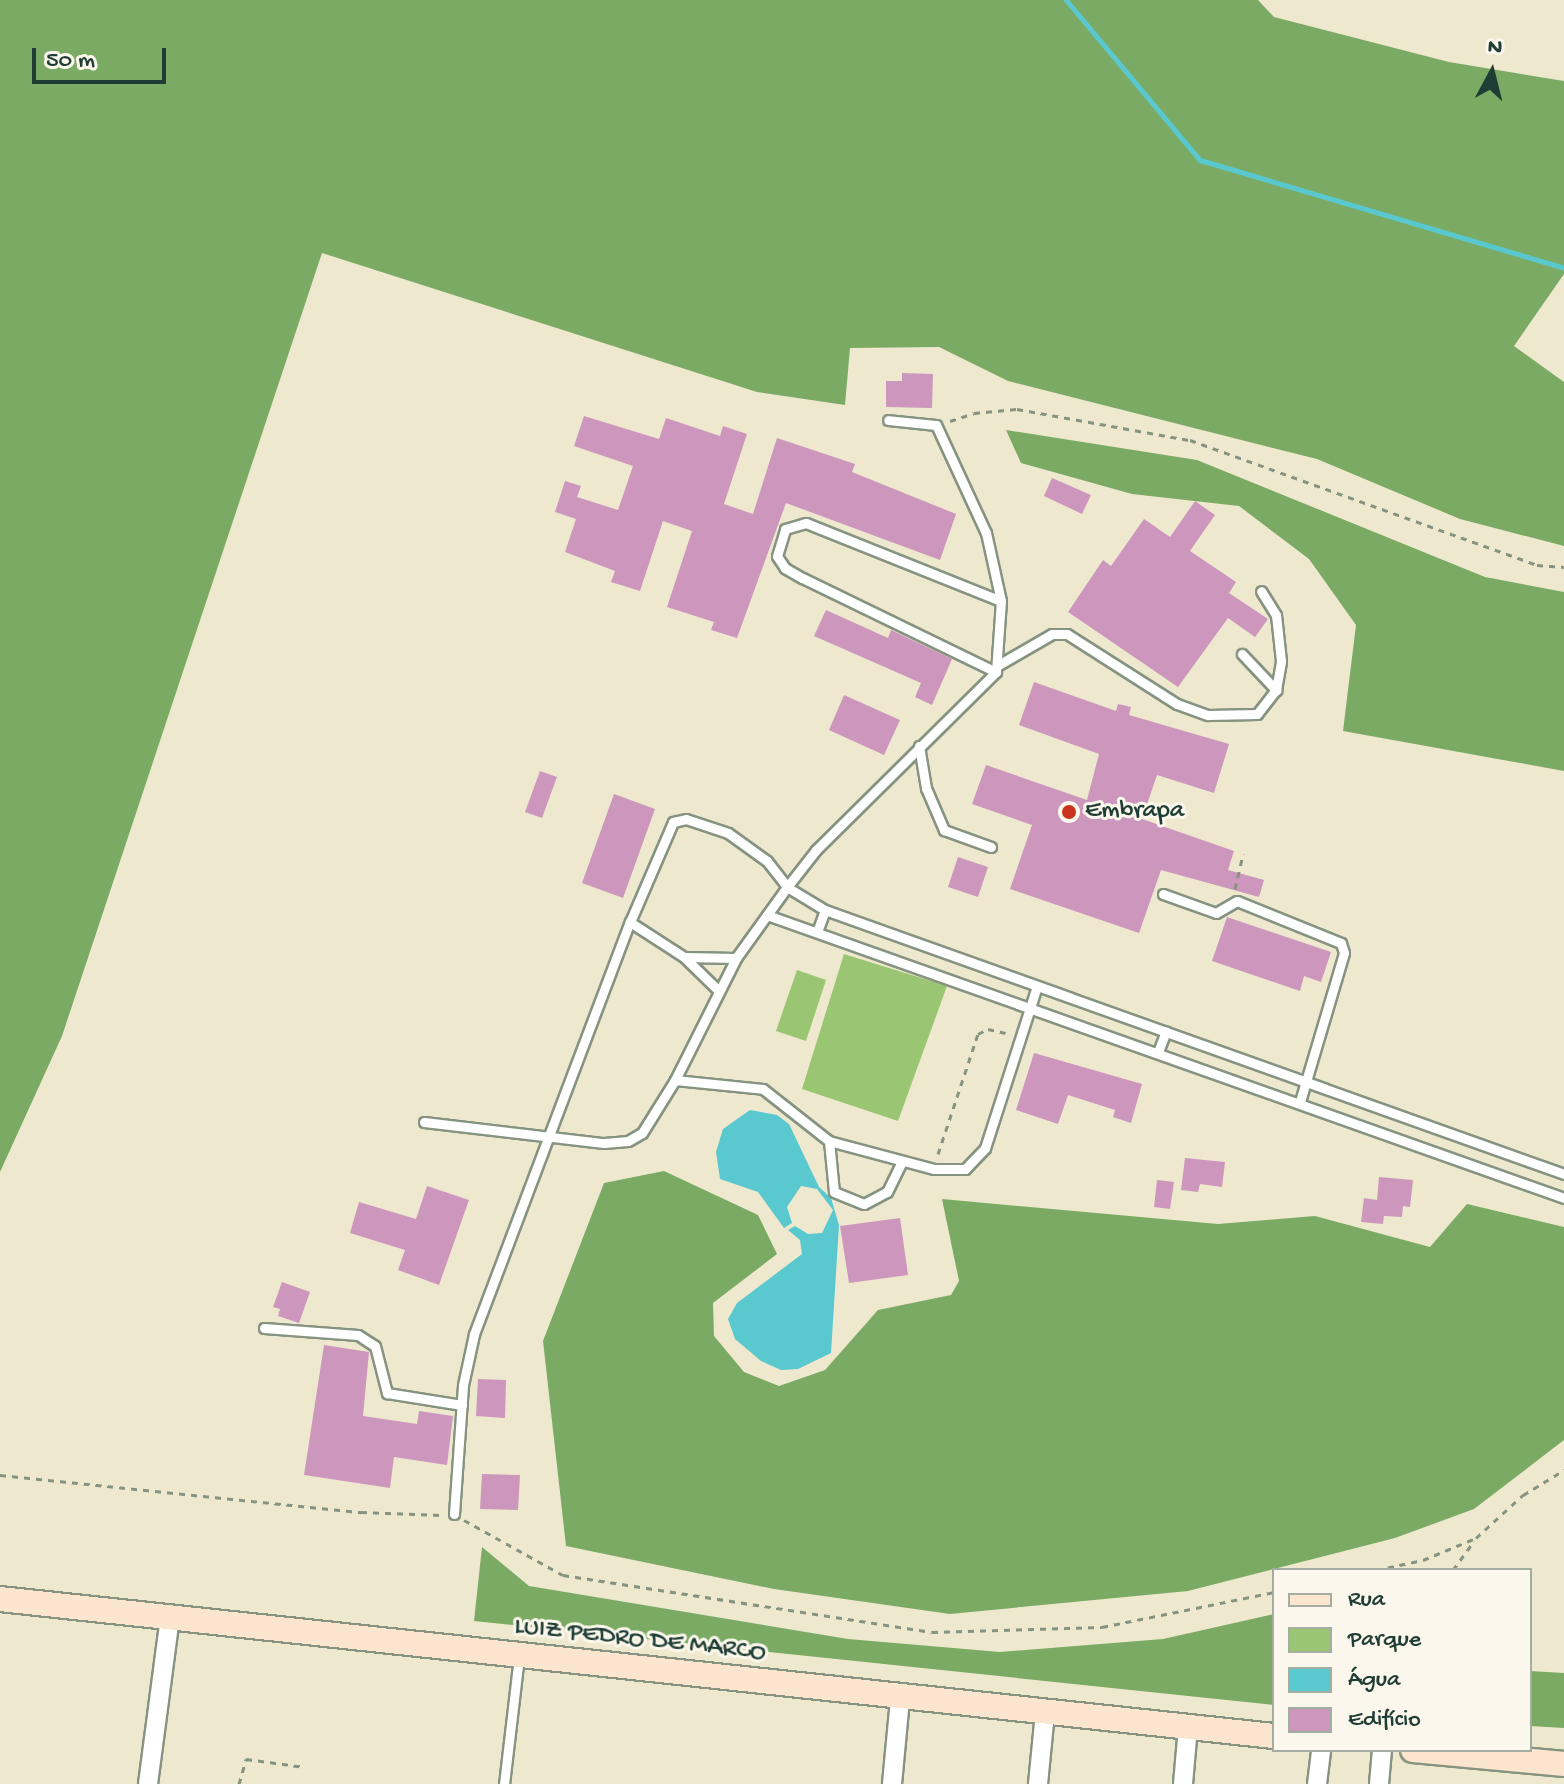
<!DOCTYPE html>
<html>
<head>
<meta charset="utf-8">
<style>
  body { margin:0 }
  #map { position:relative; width:1564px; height:1784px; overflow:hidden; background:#eee9ce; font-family:"Gochi Hand",sans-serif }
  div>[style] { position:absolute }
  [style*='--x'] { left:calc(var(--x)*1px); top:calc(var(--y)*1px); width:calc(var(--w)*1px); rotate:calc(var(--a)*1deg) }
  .green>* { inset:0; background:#9ac572 }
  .forest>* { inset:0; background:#7baa64 }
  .water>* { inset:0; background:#5ac8cf }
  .stream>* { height:5px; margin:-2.5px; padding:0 2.5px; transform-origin:2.5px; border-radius:2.5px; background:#5ac8cf }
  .building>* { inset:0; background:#cc96bd }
  .path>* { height:3px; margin-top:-1.5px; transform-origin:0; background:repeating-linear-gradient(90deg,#869381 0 6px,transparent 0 12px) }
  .roads { filter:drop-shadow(2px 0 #869381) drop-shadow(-2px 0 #869381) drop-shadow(0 2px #869381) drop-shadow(0 -2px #869381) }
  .service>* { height:9px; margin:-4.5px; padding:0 4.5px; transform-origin:4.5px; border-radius:4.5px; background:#fff }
  .minor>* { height:18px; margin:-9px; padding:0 9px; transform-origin:9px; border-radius:9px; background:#fff }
  .secondary>* { height:24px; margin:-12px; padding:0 12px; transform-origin:12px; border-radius:12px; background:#fbe5cf }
  .dots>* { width:22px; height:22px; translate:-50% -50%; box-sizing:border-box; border:4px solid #fbf7ec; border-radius:50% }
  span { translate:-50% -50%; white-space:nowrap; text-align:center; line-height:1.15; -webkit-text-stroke:6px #fbf7ec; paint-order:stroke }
  .poi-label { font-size:26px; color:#1f3d34 }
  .left { translate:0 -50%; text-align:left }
  .street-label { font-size:26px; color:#1f3d34 }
  .legend { position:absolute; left:1272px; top:1568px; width:260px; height:184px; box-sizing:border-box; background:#fbf7ec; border:2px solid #a3ada2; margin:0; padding:10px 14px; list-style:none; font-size:24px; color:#1f3d34 }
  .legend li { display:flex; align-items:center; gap:16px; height:40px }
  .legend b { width:40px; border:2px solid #a3ada2 }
  .north { position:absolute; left:1452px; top:32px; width:80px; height:80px; -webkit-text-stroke:6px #fbf7ec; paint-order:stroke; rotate:7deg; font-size:22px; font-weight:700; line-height:32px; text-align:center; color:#1f3d34 }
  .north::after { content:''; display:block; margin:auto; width:28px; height:36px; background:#1f3d34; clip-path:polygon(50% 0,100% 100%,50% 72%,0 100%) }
  .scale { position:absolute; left:32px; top:48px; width:134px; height:36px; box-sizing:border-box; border:4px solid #1f3d34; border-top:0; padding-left:10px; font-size:24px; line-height:28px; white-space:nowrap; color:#1f3d34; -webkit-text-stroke:6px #fbf7ec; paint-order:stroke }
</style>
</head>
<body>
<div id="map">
  <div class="green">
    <div style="clip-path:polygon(844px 954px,947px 986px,898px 1121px,802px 1089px)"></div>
    <div style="clip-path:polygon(797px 970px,826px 980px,806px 1041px,776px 1031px)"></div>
  </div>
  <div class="forest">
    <div style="clip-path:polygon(0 0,1258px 0,1274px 17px,1449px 62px,1564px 81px,1564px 274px,1514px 346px,1564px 382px,1564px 546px,1460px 519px,1317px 459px,1008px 381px,939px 347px,850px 348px,845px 405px,757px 392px,322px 253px,62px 1036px,0 1172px)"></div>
    <div style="clip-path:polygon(1006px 430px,1197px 460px,1485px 577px,1564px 592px,1564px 771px,1343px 731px,1356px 625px,1309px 559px,1239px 506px,1132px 494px,1021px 463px)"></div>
    <div style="clip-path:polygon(664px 1171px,758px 1215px,777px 1254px,713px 1303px,714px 1336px,744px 1372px,779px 1386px,825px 1370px,878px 1310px,951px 1295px,959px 1281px,942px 1199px,1218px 1224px,1315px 1216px,1430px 1247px,1467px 1204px,1564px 1227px,1564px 1440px,1474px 1509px,1395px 1538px,1188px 1591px,950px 1614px,774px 1589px,566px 1546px,543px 1341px,604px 1183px)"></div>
    <div style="clip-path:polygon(482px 1547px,529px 1586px,848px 1639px,1000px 1652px,1163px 1639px,1274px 1614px,1274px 1705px,474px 1621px)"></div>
    <div style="clip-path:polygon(1530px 1671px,1564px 1673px,1564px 1728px,1530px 1726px)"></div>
  </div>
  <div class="water">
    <div style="clip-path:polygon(750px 1110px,777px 1115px,789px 1124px,819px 1187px,831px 1198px,839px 1225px,831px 1353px,798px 1369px,781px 1370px,761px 1361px,735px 1339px,728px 1319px,737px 1303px,802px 1254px,800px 1240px,788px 1230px,795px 1226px,808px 1234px,822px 1233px,833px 1210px,817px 1189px,801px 1186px,787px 1207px,792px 1223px,784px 1228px,758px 1192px,720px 1179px,716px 1152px,723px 1129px)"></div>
  </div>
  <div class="stream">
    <div style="--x:1066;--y:0;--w:209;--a:50.1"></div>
    <div style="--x:1200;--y:160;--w:380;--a:16.5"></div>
  </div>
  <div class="building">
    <div style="clip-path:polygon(902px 373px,933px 374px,932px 408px,886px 407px,886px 381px,902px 381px)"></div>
    <div style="clip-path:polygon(584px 416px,659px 439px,666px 418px,720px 436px,723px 426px,747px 434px,724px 504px,753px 514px,777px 438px,855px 464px,852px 472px,956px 514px,940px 560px,786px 503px,737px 638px,711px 630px,714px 622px,667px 607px,692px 531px,663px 521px,640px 591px,611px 582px,615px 571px,565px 552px,576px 519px,555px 512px,565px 481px,581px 486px,577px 497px,618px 510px,633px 466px,574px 446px)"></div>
    <div style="clip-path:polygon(1052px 478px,1091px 495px,1082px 514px,1044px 496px)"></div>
    <div style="clip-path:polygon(1195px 501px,1215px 515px,1190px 551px,1236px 582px,1229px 593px,1268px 619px,1255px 637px,1228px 618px,1178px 687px,1068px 612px,1103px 560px,1111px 566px,1144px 519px,1170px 537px)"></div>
    <div style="clip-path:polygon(826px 610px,888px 638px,891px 630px,952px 659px,932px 705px,915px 697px,921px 683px,814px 636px)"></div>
    <div style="clip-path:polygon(1034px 682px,1116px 711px,1118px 704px,1131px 707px,1129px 715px,1229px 744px,1214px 793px,1157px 775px,1142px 819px,1234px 851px,1228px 870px,1264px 880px,1259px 897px,1161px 870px,1139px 933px,1010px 889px,1032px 825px,972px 804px,986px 765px,1087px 800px,1099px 754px,1019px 725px)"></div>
    <div style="clip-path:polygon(844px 695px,900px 720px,884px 755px,829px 730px)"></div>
    <div style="clip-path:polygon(540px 771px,557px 777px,542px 818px,525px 812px)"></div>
    <div style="clip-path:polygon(614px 794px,655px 809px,623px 898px,582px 883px)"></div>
    <div style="clip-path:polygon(958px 857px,988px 867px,978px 897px,948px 887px)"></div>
    <div style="clip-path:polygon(1227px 917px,1331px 952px,1321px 982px,1304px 976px,1300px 991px,1212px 961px)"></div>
    <div style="clip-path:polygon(1034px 1053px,1142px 1084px,1131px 1123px,1113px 1117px,1115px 1110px,1068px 1095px,1058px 1124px,1016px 1110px)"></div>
    <div style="clip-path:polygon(1185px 1158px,1225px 1162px,1222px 1187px,1200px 1184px,1198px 1192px,1181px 1190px)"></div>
    <div style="clip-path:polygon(1379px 1177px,1413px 1180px,1410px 1207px,1403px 1206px,1402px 1217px,1384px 1216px,1383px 1224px,1361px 1222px,1364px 1198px,1377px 1200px)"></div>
    <div style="clip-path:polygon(1157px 1180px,1174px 1182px,1170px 1209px,1154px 1207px)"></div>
    <div style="clip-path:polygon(427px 1186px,469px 1200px,439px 1285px,398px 1270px,405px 1250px,350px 1233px,359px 1202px,416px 1219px)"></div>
    <div style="clip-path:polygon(900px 1218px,908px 1275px,849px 1283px,840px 1226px)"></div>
    <div style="clip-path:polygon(282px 1282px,310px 1292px,299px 1323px,278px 1316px,280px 1309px,273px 1307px)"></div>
    <div style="clip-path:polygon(324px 1345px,369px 1352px,363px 1416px,417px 1424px,419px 1411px,453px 1416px,447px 1465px,394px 1457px,390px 1488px,304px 1475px)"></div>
    <div style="clip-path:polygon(478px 1379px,506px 1380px,505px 1418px,476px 1416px)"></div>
    <div style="clip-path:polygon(482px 1474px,520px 1475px,518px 1510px,480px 1509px)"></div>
  </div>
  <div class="path">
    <div style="--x:950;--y:421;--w:25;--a:-18"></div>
    <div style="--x:974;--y:413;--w:43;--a:-5.3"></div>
    <div style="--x:1017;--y:409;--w:176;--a:10.2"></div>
    <div style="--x:1190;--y:440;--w:369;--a:19.8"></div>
    <div style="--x:1537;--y:565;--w:27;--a:4"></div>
    <div style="--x:1235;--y:889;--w:36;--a:-77"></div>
    <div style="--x:938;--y:1154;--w:126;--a:-71.6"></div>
    <div style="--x:978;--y:1034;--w:11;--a:-27"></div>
    <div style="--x:988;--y:1029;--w:18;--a:13"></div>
    <div style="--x:0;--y:1475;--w:363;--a:5.9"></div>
    <div style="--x:361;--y:1512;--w:81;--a:2.1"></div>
    <div style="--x:464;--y:1520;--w:113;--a:29.1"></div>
    <div style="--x:563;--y:1575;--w:373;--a:8.8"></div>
    <div style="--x:932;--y:1632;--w:170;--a:-1.7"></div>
    <div style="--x:1102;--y:1627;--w:176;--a:-11.5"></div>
    <div style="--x:1376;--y:1570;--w:48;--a:-12"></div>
    <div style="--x:1423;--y:1560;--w:57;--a:-22.5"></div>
    <div style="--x:1476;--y:1538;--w:64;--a:-42.5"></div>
    <div style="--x:1523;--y:1495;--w:48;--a:-31.4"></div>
    <div style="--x:1453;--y:1570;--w:36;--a:-54"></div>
    <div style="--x:239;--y:1784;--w:26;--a:-74"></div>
    <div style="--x:246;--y:1759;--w:59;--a:7.9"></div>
  </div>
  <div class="roads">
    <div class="service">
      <div style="--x:1242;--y:654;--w:50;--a:46.6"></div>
      <div style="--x:1000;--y:664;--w:60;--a:-30"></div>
      <div style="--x:1052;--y:634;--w:15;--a:0"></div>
      <div style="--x:1067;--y:634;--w:130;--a:32.5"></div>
      <div style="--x:1177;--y:704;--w:33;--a:20"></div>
      <div style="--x:1208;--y:715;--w:49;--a:-1.2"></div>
      <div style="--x:1257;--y:714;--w:31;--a:-52"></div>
      <div style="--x:1276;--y:690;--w:29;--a:-80"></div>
      <div style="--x:1281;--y:661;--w:46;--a:-96.2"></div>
      <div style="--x:1276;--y:615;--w:28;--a:-122"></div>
      <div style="--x:996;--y:672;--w:216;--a:-154.1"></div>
      <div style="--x:802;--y:578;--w:20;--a:-150"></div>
      <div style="--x:785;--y:568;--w:14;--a:-124"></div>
      <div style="--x:777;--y:556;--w:28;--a:-73"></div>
      <div style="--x:785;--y:529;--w:22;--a:-16"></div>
      <div style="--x:806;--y:523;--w:210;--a:21.8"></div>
      <div style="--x:919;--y:746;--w:43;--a:80.5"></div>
      <div style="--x:926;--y:788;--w:46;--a:66.8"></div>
      <div style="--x:944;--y:830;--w:50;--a:19.9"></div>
      <div style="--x:1163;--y:894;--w:56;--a:19.7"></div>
      <div style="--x:1216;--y:913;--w:24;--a:-30"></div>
      <div style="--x:1237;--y:901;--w:112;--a:22"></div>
      <div style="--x:1341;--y:943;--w:10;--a:73"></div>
      <div style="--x:1344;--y:953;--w:155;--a:106.5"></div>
      <div style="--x:767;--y:915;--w:846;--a:19.55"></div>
      <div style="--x:817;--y:932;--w:23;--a:-70"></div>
      <div style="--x:684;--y:957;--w:49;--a:44.2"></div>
      <div style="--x:736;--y:958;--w:52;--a:-178.9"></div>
      <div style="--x:684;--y:957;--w:64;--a:-147.1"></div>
      <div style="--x:630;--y:922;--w:109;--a:-66.7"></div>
      <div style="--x:673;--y:822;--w:13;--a:-13"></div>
      <div style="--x:686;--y:819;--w:44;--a:18.4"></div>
      <div style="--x:728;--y:833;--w:48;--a:35.7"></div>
      <div style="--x:767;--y:861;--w:33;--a:52"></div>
      <div style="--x:787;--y:887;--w:44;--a:31.2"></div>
      <div style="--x:825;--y:910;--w:785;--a:19.66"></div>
      <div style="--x:1158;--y:1052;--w:22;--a:-69"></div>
      <div style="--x:675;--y:1080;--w:88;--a:5.8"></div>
      <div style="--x:763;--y:1089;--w:84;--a:38.2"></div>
      <div style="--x:829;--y:1141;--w:109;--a:14.9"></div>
      <div style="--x:934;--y:1169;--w:31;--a:0"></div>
      <div style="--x:965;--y:1169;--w:29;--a:-46"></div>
      <div style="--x:985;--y:1148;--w:170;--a:-72.2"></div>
      <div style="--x:424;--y:1122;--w:181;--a:6.7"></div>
      <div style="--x:604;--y:1143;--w:24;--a:-5"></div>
      <div style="--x:628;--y:1141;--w:16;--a:-30"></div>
      <div style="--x:642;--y:1133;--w:62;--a:-58.1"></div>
      <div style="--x:675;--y:1080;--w:136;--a:-63.4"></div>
      <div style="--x:736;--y:958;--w:87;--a:-54.3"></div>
      <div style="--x:787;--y:887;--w:47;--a:-51.9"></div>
      <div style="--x:816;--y:850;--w:253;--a:-44.7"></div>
      <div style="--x:996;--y:672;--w:71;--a:-86"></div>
      <div style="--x:1001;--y:601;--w:70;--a:-102.4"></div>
      <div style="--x:986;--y:533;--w:119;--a:-114.8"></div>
      <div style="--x:936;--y:425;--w:48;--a:-174.1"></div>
      <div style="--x:829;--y:1141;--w:51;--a:84.4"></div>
      <div style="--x:834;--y:1192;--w:32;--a:22"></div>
      <div style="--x:864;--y:1204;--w:26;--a:-28"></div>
      <div style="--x:887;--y:1192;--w:34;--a:-64"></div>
      <div style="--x:264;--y:1328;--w:94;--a:4.3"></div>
      <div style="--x:358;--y:1335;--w:20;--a:33"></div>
      <div style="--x:375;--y:1346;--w:49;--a:75.7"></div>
      <div style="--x:387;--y:1393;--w:76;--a:9.1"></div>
      <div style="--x:454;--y:1514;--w:129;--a:-86"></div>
      <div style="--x:463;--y:1385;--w:52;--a:-77.8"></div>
      <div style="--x:474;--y:1334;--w:441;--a:-69.3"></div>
      <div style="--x:504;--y:1784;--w:129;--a:-83.3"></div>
    </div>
    <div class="minor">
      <div style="--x:148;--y:1784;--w:168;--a:-82.5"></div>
      <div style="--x:892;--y:1784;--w:85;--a:-84.6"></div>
      <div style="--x:1038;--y:1784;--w:71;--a:-84.4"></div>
      <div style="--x:1183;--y:1784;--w:57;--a:-85"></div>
      <div style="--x:1317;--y:1784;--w:34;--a:-83"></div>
      <div style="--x:1379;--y:1784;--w:34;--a:-85"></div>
    </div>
    <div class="secondary">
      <div style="--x:0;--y:1599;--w:1281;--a:6.14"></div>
      <div style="--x:1413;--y:1750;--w:152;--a:5.3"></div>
    </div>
  </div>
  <div class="dots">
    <div style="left:1069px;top:812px;background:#c8321e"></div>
  </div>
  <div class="poi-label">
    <span class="left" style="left:1085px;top:812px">Embrapa</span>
  </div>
  <div class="street-label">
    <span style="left:640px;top:1641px;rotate:6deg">LUIZ PEDRO DE MARCO</span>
  </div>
  <ul class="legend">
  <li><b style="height:10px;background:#fbe5cf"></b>Rua</li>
  <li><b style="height:22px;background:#9ac572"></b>Parque</li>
  <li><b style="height:22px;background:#5ac8cf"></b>Água</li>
  <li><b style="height:22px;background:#cc96bd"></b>Edifício</li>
  </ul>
  <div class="north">N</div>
  <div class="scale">50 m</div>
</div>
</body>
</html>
